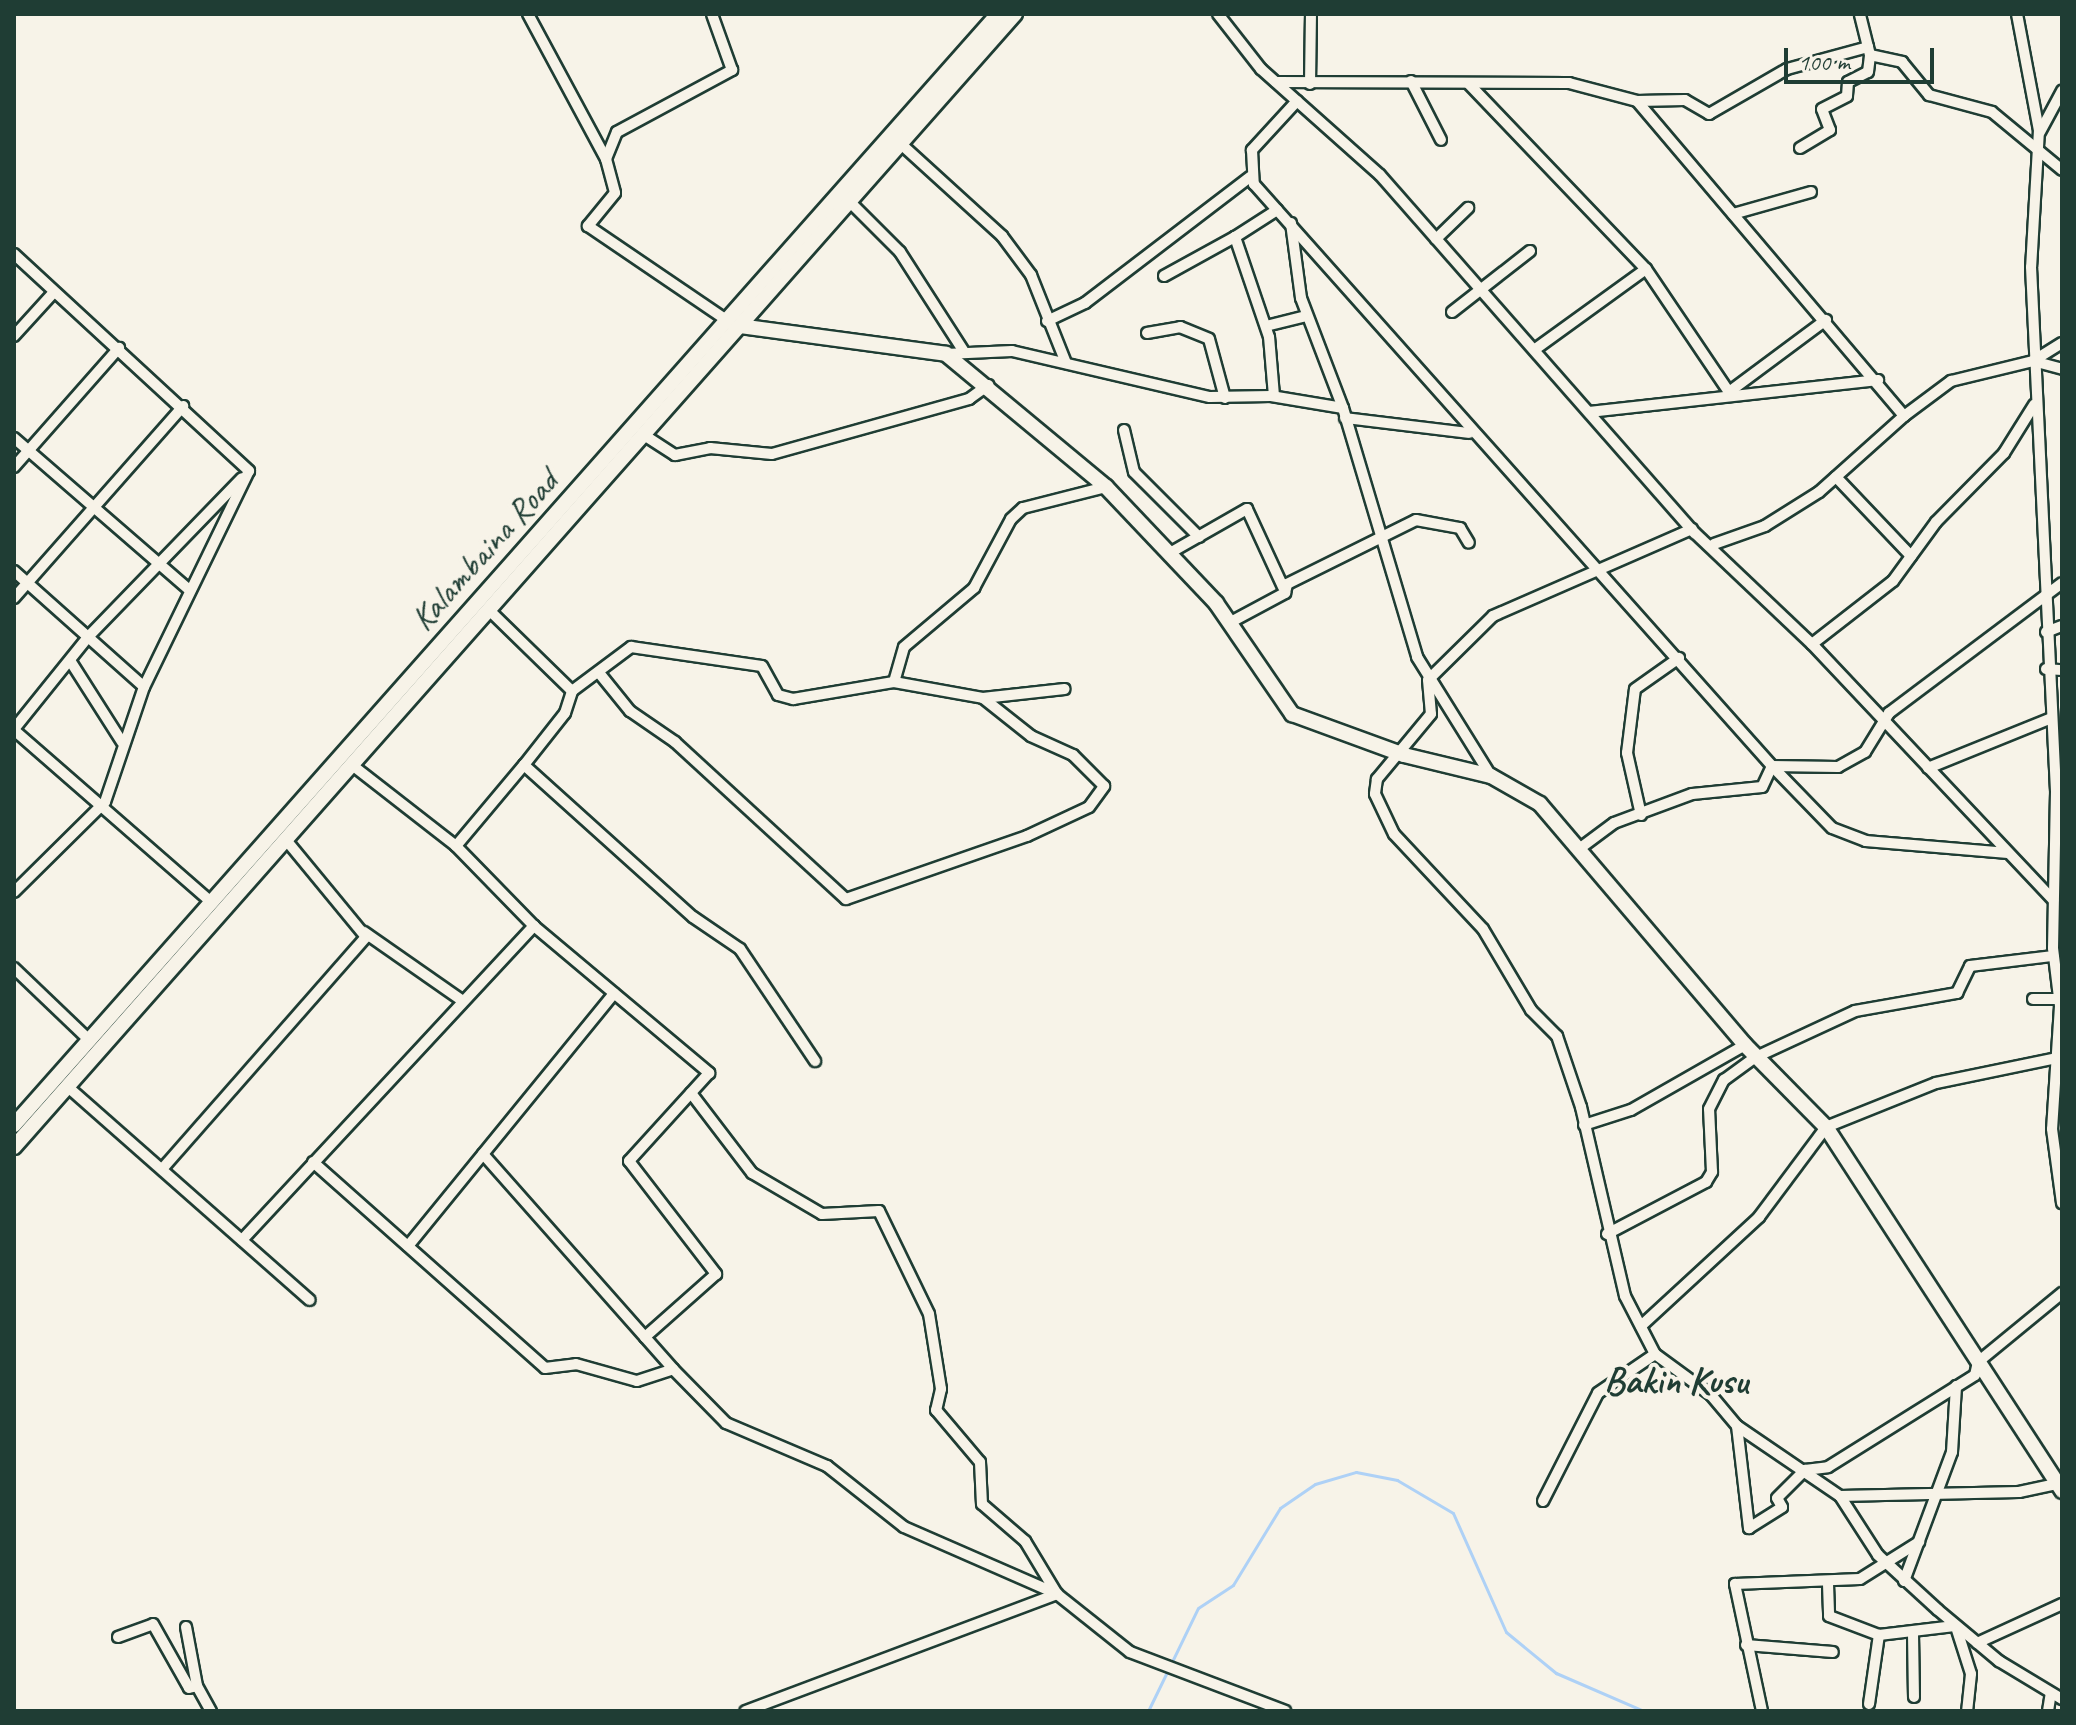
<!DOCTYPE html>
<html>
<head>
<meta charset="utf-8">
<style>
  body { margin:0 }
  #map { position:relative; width:2076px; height:1725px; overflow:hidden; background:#f7f3e8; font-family:Caveat,sans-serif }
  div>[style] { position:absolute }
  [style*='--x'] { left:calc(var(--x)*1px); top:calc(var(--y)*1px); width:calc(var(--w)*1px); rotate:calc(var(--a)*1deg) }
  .stream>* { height:3px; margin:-1.5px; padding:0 1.5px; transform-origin:1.5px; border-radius:1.5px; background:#aed1f6 }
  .roads { filter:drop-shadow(2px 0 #1f3d34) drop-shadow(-2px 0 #1f3d34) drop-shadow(0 2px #1f3d34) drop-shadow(0 -2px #1f3d34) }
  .street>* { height:10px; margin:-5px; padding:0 5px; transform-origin:5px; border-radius:5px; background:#f7f3e8 }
  .secondary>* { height:14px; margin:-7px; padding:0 7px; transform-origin:7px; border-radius:7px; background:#f7f3e8 }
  span { translate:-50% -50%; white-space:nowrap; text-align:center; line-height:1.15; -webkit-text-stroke:8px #f7f3e8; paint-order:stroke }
  .street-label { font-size:34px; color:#1f3d34 }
  .quarter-label { font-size:38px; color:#1f3d34; font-weight:700 }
  .frame { position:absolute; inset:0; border:16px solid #1f3d34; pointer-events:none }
  .scale { position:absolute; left:1784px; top:48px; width:150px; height:36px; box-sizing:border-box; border:4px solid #1f3d34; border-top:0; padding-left:10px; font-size:24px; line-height:28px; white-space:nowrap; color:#1f3d34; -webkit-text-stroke:6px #f7f3e8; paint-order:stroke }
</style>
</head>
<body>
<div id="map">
  <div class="stream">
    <div style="--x:1148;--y:1711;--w:114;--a:-64.1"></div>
    <div style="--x:1198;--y:1608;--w:42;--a:-33.3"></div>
    <div style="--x:1233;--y:1585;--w:90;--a:-58.6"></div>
    <div style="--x:1280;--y:1508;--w:42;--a:-34.4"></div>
    <div style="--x:1315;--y:1484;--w:43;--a:-16.3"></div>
    <div style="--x:1356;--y:1472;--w:42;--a:11"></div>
    <div style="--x:1397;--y:1480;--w:65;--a:30.5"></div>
    <div style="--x:1453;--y:1513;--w:130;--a:66"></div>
    <div style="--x:1506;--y:1632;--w:65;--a:39.4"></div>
    <div style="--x:1556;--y:1673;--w:96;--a:23.4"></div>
  </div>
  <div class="roads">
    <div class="street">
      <div style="--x:528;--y:14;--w:165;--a:61.7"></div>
      <div style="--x:606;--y:159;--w:35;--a:75"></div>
      <div style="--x:615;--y:193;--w:43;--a:129.3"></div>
      <div style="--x:588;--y:226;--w:171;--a:34.2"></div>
      <div style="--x:1218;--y:14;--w:70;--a:52"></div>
      <div style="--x:1261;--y:69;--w:159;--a:41.7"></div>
      <div style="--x:1380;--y:175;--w:477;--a:48.7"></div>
      <div style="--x:1695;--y:533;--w:161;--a:43.5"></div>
      <div style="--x:1812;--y:644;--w:352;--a:46.7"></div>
      <div style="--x:2017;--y:14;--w:118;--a:79.3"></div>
      <div style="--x:2039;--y:130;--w:137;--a:93.3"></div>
      <div style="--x:2031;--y:267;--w:526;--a:87.27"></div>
      <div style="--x:2056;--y:792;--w:156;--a:91.1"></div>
      <div style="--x:2053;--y:948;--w:58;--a:83.1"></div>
      <div style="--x:2060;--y:1006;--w:123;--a:93.7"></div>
      <div style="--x:2052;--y:1129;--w:75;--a:82.3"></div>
      <div style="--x:1868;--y:47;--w:8;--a:76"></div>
      <div style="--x:1870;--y:55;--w:33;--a:12"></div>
      <div style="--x:1902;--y:62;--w:43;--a:50.7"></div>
      <div style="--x:1929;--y:95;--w:65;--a:15.1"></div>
      <div style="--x:1992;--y:112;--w:91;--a:39.6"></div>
      <div style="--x:1411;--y:81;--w:66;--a:63"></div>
      <div style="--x:1276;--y:82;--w:293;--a:0.2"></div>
      <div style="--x:1569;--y:83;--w:70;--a:14.8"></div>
      <div style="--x:1637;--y:101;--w:48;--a:-1.2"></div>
      <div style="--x:1685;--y:100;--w:28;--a:30"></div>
      <div style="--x:1709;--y:114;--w:90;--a:-30"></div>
      <div style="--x:1787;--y:69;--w:84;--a:-15.2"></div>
      <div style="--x:1868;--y:47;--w:34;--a:-104"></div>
      <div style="--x:1468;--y:83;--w:257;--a:46.3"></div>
      <div style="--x:1646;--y:269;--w:138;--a:144.1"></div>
      <div style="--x:1310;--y:84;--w:70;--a:-89.2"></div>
      <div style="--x:1297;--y:101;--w:67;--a:132.6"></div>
      <div style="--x:1252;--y:150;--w:34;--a:87"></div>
      <div style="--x:1254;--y:184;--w:779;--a:48.33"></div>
      <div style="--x:1772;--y:766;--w:23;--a:115"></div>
      <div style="--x:1762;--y:787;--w:70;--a:174.3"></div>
      <div style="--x:1692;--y:794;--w:83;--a:159.6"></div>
      <div style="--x:1614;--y:823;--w:44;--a:143.4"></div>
      <div style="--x:1637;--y:101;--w:413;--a:49.7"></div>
      <div style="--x:1904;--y:416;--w:114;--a:138.2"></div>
      <div style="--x:1819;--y:492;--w:64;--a:147.8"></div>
      <div style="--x:1765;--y:526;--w:54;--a:160.6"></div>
      <div style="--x:2040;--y:132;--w:47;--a:-61.8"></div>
      <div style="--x:901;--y:144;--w:137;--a:42.3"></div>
      <div style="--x:1002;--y:236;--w:49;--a:53.4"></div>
      <div style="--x:1031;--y:275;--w:95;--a:68.3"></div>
      <div style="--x:1800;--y:148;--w:35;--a:-31"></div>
      <div style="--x:1830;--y:130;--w:22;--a:-111"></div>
      <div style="--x:1822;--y:109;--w:28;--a:-27"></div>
      <div style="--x:1847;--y:96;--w:14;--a:-86"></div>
      <div style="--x:1848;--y:82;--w:22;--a:-27"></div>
      <div style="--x:1868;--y:72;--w:17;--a:-83"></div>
      <div style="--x:606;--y:159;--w:29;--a:-68"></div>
      <div style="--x:617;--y:132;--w:131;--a:-28.3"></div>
      <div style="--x:732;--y:70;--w:59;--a:-109.7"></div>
      <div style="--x:851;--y:203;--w:69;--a:45"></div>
      <div style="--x:900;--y:252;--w:117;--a:57.3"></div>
      <div style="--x:1733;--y:214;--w:81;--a:-15.8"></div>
      <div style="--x:1291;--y:223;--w:76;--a:82.4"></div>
      <div style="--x:1301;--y:298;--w:118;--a:69.1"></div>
      <div style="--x:1343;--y:408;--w:260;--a:73.4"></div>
      <div style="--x:1417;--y:657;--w:140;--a:58.1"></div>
      <div style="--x:1436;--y:239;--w:45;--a:-44.1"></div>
      <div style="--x:14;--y:254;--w:320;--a:42.7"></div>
      <div style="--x:1646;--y:269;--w:148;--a:56"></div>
      <div style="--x:1729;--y:392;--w:121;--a:-36.6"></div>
      <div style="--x:1164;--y:276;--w:81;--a:-28.8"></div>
      <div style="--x:1452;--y:312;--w:99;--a:-38"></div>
      <div style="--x:1047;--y:321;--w:42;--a:-25.3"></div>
      <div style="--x:1085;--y:303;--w:208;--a:-37.4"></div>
      <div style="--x:1266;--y:326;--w:41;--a:-14"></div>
      <div style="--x:1147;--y:333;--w:34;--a:-10"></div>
      <div style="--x:1180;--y:327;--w:31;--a:22"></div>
      <div style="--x:1209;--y:339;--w:61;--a:74.8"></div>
      <div style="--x:14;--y:336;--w:59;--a:-47.7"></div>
      <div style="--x:946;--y:354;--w:66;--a:-2.6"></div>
      <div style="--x:1012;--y:351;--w:203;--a:13.1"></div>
      <div style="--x:1210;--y:397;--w:61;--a:-0.9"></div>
      <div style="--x:1271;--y:396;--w:73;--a:9.5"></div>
      <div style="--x:2033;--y:361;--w:30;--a:15"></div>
      <div style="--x:1274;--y:396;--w:59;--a:-94.8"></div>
      <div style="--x:1269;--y:337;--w:106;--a:-108.8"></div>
      <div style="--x:1235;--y:237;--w:50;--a:-32.7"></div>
      <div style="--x:1589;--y:412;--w:291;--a:-6.3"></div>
      <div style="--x:1904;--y:416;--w:59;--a:-36.7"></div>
      <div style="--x:1951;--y:381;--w:84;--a:-13.7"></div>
      <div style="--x:2033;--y:361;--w:34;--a:-32"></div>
      <div style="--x:1345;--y:418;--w:125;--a:6.9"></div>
      <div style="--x:1124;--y:430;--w:43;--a:76.6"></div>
      <div style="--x:1134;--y:472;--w:92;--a:45"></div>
      <div style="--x:644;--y:435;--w:37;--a:33"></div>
      <div style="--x:675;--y:455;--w:36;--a:-11"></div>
      <div style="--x:710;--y:448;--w:62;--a:5.5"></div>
      <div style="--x:772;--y:454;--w:205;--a:-15.6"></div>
      <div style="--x:969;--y:399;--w:24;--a:-36"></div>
      <div style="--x:14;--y:438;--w:229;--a:40.9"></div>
      <div style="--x:14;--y:467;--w:159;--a:-48.6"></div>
      <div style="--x:1836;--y:477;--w:109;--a:46.5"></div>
      <div style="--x:1692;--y:529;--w:217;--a:156.4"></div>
      <div style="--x:1493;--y:616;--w:91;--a:135.4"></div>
      <div style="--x:1428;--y:680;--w:34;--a:85"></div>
      <div style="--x:1431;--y:714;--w:85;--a:129.7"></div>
      <div style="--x:1377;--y:779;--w:15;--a:98"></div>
      <div style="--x:1375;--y:794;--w:44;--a:64.6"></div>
      <div style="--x:1394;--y:834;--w:130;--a:46.9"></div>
      <div style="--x:1483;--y:929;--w:94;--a:59.3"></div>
      <div style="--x:1531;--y:1010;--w:37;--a:45"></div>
      <div style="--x:1557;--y:1036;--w:75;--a:71.3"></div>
      <div style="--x:1581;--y:1107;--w:194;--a:76.9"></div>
      <div style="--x:1625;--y:1296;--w:65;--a:62.7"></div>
      <div style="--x:1655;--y:1354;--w:69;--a:36.2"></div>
      <div style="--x:1711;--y:1395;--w:40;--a:50"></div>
      <div style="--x:1737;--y:1426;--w:125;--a:34.2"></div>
      <div style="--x:1840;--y:1496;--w:70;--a:57.2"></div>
      <div style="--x:1878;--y:1555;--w:81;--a:42.5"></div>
      <div style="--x:1938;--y:1610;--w:80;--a:39.9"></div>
      <div style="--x:1999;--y:1661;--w:74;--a:31.1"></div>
      <div style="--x:1168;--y:554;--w:91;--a:-29.7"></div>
      <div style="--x:1247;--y:509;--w:86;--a:65.2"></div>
      <div style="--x:14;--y:571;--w:174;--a:41.7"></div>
      <div style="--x:14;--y:598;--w:256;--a:-48.6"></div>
      <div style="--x:489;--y:610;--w:116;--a:44.3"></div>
      <div style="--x:572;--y:691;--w:74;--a:-36.7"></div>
      <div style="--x:631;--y:647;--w:132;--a:8.3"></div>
      <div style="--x:762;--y:666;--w:33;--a:61"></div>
      <div style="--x:778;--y:695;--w:16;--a:15"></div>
      <div style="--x:793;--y:699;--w:102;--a:-9.6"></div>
      <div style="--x:894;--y:682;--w:90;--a:10.2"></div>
      <div style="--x:983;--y:698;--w:82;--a:-6.3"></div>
      <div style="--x:1229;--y:623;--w:64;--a:-28.2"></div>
      <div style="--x:1285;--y:593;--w:9;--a:-77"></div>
      <div style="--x:1287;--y:584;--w:144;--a:-26.4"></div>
      <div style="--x:1416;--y:520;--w:45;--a:10.3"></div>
      <div style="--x:1460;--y:528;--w:17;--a:59"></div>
      <div style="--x:2046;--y:632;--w:17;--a:-21"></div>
      <div style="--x:1812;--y:644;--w:103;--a:-37.9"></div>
      <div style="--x:1893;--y:581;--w:73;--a:-53.9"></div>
      <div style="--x:1936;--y:522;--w:97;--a:-45.4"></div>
      <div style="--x:2004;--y:453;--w:57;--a:-58"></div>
      <div style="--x:71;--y:662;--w:95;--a:57.5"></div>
      <div style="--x:2046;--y:669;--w:16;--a:4"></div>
      <div style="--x:600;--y:674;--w:48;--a:51"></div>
      <div style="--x:630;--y:711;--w:55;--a:34.6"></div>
      <div style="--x:675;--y:742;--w:232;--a:42.6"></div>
      <div style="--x:846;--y:899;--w:192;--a:-19.2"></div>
      <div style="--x:1027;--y:836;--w:68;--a:-25.1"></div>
      <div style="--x:1089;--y:807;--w:26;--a:-54"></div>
      <div style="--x:1104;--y:786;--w:44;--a:-135"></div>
      <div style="--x:1073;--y:755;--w:46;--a:-155.7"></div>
      <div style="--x:1031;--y:736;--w:61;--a:-141.6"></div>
      <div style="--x:894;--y:682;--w:36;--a:-74"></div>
      <div style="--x:904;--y:647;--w:92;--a:-40.1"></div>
      <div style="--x:974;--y:588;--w:78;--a:-61.8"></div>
      <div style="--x:1011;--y:519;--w:16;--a:-43"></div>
      <div style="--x:1023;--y:508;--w:86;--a:-14.2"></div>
      <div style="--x:14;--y:729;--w:118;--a:-51.2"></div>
      <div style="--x:88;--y:637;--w:221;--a:-45.9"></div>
      <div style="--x:14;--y:730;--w:262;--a:41.1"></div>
      <div style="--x:352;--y:765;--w:132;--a:37.9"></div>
      <div style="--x:456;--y:846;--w:112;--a:45.7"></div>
      <div style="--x:534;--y:926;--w:229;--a:40"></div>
      <div style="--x:709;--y:1073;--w:119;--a:132.3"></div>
      <div style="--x:629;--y:1161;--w:143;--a:52.4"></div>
      <div style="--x:716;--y:1274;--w:95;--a:138.4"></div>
      <div style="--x:524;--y:765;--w:66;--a:-51.7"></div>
      <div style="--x:565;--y:713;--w:23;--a:-72"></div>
      <div style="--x:1928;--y:768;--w:131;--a:-22"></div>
      <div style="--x:1641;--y:815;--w:64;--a:-102.7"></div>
      <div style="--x:1627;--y:753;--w:64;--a:-82.9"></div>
      <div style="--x:1635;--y:689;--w:54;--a:-35.2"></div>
      <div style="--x:456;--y:846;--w:106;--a:-50"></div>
      <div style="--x:524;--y:765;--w:227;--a:42"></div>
      <div style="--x:693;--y:917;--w:57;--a:34.2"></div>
      <div style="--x:740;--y:949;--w:135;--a:56.2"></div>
      <div style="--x:2008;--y:853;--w:143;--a:-175.2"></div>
      <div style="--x:1866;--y:841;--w:36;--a:-159"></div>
      <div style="--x:1832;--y:828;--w:86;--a:-134.1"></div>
      <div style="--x:1772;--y:766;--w:66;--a:0.9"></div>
      <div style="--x:1838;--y:767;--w:31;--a:-29"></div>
      <div style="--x:1865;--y:752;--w:46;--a:-58.4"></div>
      <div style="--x:1889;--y:713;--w:216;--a:-36.9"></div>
      <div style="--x:14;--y:892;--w:128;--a:-44.7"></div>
      <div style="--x:105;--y:802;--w:121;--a:-71.3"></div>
      <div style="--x:144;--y:687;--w:240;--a:-64.1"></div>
      <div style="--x:364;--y:932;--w:117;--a:34.9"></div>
      <div style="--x:14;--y:968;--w:104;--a:43.8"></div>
      <div style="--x:2033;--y:999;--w:26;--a:0"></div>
      <div style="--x:68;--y:1087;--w:322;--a:41.4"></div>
      <div style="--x:691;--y:1093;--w:101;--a:52.7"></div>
      <div style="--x:752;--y:1173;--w:81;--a:30.4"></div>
      <div style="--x:822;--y:1214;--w:57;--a:-3"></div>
      <div style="--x:879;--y:1211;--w:114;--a:64.1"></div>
      <div style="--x:929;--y:1314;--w:76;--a:80.9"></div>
      <div style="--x:941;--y:1389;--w:22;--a:103"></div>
      <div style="--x:936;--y:1410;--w:68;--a:49.8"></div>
      <div style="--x:980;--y:1462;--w:42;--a:87.3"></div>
      <div style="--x:982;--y:1504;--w:57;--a:40.7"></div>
      <div style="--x:1025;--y:1541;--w:62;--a:58.9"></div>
      <div style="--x:1057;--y:1594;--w:333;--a:159.4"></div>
      <div style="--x:1584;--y:1125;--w:49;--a:-17.7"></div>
      <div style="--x:1631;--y:1110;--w:131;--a:-29.7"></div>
      <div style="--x:483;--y:1154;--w:287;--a:48.5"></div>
      <div style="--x:313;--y:1162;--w:310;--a:41.6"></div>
      <div style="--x:545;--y:1368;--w:31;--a:-7"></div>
      <div style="--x:576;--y:1364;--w:63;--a:15.6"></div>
      <div style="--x:637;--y:1381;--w:38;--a:-18"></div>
      <div style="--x:673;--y:1369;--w:76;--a:45.5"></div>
      <div style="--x:726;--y:1423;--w:110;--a:23.1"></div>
      <div style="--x:827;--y:1466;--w:98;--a:38.4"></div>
      <div style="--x:904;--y:1527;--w:167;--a:23.6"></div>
      <div style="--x:1057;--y:1594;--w:93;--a:38.5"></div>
      <div style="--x:1130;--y:1652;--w:166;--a:20.8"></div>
      <div style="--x:163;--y:1168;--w:308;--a:-48.7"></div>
      <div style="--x:366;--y:937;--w:126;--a:-129.5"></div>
      <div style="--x:1607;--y:1234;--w:112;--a:-27.7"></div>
      <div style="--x:1706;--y:1182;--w:12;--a:-59"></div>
      <div style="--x:1712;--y:1172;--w:63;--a:-92.7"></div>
      <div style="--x:1709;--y:1109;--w:33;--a:-63"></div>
      <div style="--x:1724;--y:1080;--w:39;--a:-36"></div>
      <div style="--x:1756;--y:1057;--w:109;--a:-24.9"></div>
      <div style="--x:1855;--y:1011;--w:104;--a:-10"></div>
      <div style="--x:1957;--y:993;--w:30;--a:-64"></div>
      <div style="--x:1970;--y:966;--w:84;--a:-6.9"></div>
      <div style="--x:242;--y:1240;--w:429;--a:-47.1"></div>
      <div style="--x:408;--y:1246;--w:326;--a:-50.8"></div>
      <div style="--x:1641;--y:1326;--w:161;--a:-42.7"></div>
      <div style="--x:1759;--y:1217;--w:112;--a:-53.3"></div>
      <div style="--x:1826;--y:1127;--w:118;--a:-21.8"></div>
      <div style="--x:1936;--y:1083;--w:129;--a:-11.7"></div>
      <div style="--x:1737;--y:1426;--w:103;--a:83.3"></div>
      <div style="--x:1749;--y:1528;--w:39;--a:-32"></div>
      <div style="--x:1782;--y:1507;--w:10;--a:-119"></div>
      <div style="--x:1777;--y:1498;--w:40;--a:-45"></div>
      <div style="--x:1805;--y:1470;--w:23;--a:-7"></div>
      <div style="--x:1828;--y:1467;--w:173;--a:-32"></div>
      <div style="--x:1975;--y:1375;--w:13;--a:-77"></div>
      <div style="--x:1978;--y:1362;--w:109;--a:-39.4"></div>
      <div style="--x:1840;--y:1496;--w:179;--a:-1.3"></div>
      <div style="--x:2019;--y:1492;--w:43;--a:-12.1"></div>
      <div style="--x:1543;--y:1501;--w:121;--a:-63"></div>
      <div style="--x:1598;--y:1393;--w:69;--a:-34.4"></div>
      <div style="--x:1904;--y:1581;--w:138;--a:-69.6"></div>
      <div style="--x:1952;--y:1452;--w:66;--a:-86.5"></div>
      <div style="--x:1828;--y:1584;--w:32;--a:88"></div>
      <div style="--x:1829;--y:1616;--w:53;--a:20.8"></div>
      <div style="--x:186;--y:1627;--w:60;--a:79.4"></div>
      <div style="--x:197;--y:1686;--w:29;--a:61"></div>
      <div style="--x:1957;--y:1630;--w:46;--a:72.3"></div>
      <div style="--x:1971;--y:1674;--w:37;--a:96"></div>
      <div style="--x:1913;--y:1634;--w:63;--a:89.1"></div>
      <div style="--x:118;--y:1637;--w:37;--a:-20"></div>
      <div style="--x:153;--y:1624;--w:73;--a:60.6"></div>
      <div style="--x:189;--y:1688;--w:8;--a:-14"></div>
      <div style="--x:1977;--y:1643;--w:94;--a:-24.6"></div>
      <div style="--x:1746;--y:1645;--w:87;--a:4.6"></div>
      <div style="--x:1869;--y:1704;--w:70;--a:-81.8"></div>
      <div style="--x:1879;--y:1635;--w:76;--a:-6.8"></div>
      <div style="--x:1762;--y:1711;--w:130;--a:-102"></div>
      <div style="--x:1735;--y:1584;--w:125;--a:-2.3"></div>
      <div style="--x:1860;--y:1579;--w:70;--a:-32.1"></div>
      <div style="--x:2048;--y:1711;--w:18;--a:-81"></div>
    </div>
    <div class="secondary">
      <div style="--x:740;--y:326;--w:208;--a:7.7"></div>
      <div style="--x:946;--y:354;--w:208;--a:39.7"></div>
      <div style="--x:1106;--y:487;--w:160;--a:46.5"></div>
      <div style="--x:1216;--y:603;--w:135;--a:55.6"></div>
      <div style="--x:1292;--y:714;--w:119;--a:20.1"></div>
      <div style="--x:1404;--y:755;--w:89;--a:13.6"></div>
      <div style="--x:1491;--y:776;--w:56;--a:29.7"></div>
      <div style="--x:1540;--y:804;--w:316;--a:49.6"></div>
      <div style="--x:1745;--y:1045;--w:115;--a:45.4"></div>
      <div style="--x:1826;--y:1127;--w:434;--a:57"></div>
      <div style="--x:14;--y:1125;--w:1484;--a:-48.47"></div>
      <div style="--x:14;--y:1147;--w:1512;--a:-48.54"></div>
    </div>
  </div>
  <div class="street-label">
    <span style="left:484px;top:550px;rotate:-48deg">Kalambaina Road</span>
  </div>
  <div class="quarter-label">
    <span style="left:1676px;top:1381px">Bakin Kusu</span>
  </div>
  <div class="frame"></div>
  <div class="scale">100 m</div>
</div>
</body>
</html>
